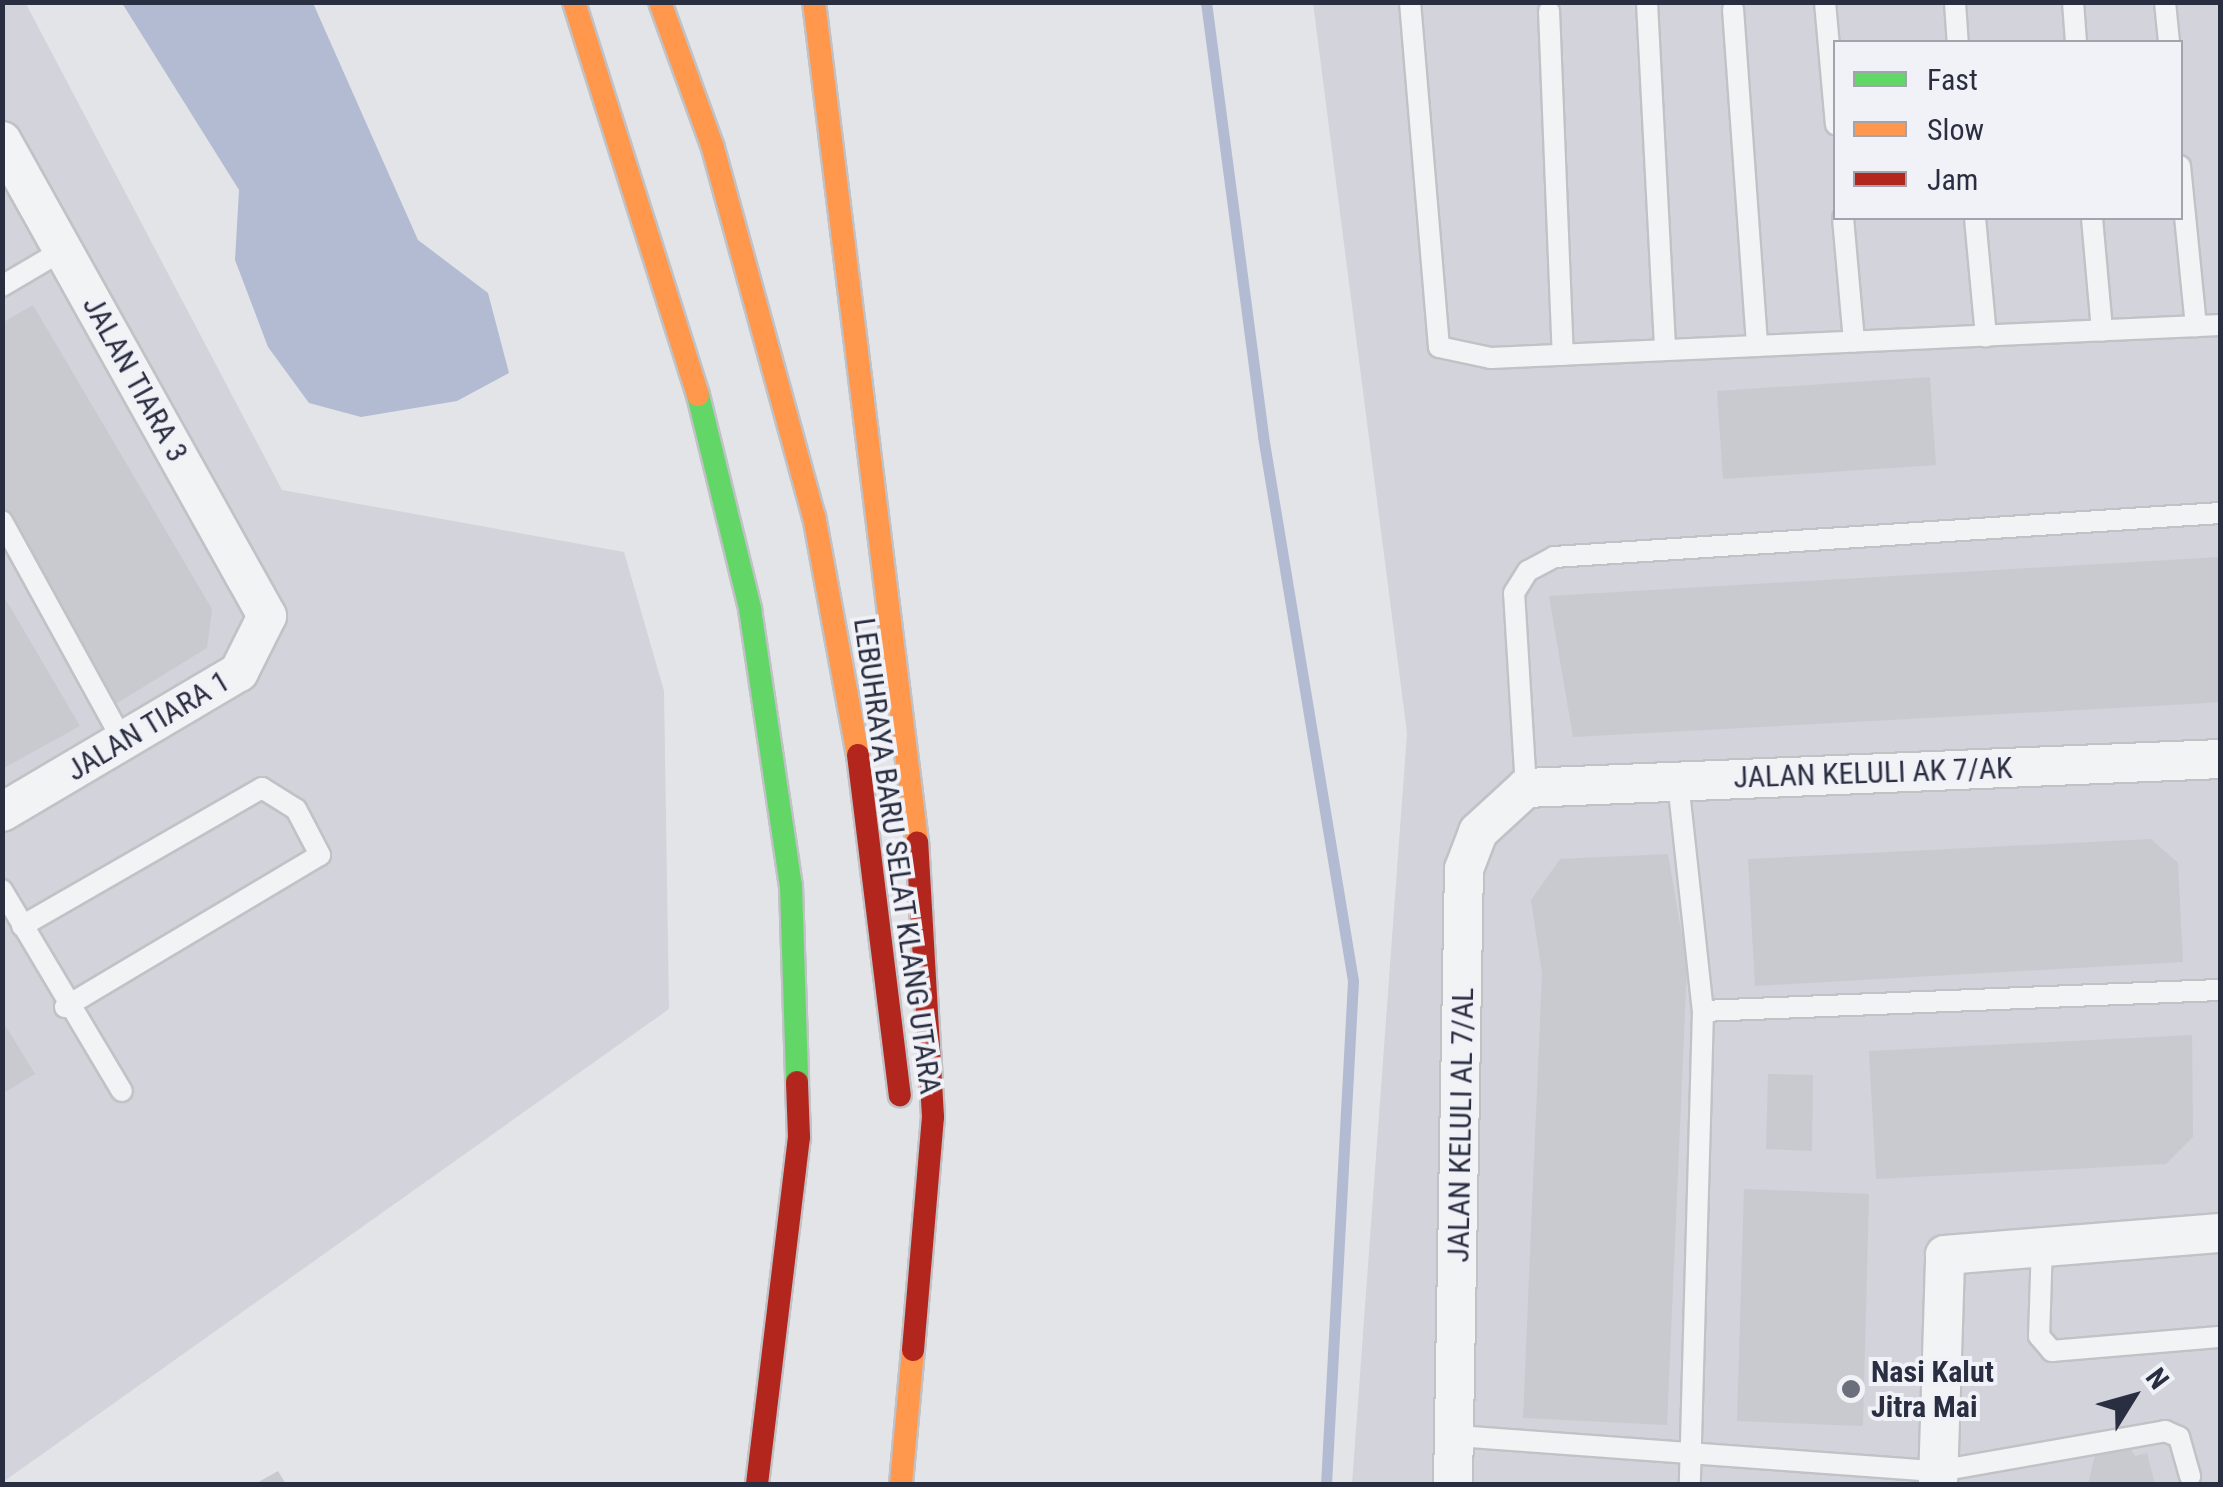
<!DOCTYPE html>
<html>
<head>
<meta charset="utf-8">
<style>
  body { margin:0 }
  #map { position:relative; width:2223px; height:1487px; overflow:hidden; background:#e3e4e8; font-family:"Roboto Condensed",sans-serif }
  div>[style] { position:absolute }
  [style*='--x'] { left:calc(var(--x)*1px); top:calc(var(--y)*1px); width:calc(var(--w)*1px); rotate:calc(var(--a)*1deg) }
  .built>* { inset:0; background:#d2d3db }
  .water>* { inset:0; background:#b3bbd2 }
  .stream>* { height:11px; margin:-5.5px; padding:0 5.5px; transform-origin:5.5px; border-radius:5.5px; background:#b3bbd2 }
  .building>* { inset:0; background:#c9cacf }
  .roads { filter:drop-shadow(2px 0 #c1c2c6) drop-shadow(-2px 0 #c1c2c6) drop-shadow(0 2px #c1c2c6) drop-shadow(0 -2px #c1c2c6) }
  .lane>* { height:20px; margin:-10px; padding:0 10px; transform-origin:10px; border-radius:10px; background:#f2f3f5 }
  .street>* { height:38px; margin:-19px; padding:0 19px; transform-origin:19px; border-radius:19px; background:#f2f3f5 }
  .fast>* { height:22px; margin:-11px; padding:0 11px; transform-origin:11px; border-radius:11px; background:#63d668 }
  .slow>* { height:22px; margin:-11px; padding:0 11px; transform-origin:11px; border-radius:11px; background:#ff974d }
  .jam>* { height:22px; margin:-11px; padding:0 11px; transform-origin:11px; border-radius:11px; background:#b3261e }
  .dots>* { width:28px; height:28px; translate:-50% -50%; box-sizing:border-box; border:5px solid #f1f2f7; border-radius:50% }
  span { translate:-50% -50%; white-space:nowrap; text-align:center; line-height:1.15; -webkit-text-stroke:8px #f1f2f7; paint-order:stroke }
  .street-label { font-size:30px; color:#2a2e41 }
  .poi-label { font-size:30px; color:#2a2e41; font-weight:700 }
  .left { translate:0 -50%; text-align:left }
  .frame { position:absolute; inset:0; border:5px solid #2a2e41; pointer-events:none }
  .legend { position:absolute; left:1833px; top:40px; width:350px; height:180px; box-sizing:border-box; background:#f1f2f7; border:2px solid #a1a4ae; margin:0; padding:12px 18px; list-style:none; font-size:30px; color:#2a2e41 }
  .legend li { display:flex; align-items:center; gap:20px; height:50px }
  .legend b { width:50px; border:2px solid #a1a4ae }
  .north { position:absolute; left:2083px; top:1347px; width:100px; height:100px; -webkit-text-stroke:8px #f1f2f7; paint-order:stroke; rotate:53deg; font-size:28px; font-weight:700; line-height:40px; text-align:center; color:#2a2e41 }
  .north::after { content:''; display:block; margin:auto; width:35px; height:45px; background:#2a2e41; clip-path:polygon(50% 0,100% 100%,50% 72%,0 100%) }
</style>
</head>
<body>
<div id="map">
  <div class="built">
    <div style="clip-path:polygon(25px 2px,282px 490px,624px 552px,664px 691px,669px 1009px,3px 1482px,2px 3px)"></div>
    <div style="clip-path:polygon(evenodd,1313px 3px,2220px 3px,2220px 1484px,1352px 1484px,1407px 733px,1313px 3px,1836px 42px,2180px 42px,2180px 218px,1836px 218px,1836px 42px)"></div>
  </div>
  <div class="water">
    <div style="clip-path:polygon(122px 3px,313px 3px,418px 240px,488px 293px,509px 373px,457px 401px,361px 417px,309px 403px,268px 347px,235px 260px,239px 190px)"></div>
  </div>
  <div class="stream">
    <div style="--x:1206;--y:2;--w:438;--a:82.5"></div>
    <div style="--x:1263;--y:436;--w:552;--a:80.62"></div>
    <div style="--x:1353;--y:981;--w:504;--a:93.07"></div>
  </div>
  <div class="building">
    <div style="clip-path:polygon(33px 305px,212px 609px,207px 648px,114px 705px,2px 509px,2px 323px)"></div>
    <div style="clip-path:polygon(1930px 377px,1936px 465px,1723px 479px,1717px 391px)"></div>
    <div style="clip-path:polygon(2220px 557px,2220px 702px,2190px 704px,1573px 737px,1549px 596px)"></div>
    <div style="clip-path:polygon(2px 593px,80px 726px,2px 769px)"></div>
    <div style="clip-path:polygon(2151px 839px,2178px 863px,2183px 962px,1755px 986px,1748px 859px)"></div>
    <div style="clip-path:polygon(1668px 854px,1687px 966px,1667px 1425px,1523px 1418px,1542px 973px,1531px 900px,1560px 859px)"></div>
    <div style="clip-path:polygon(2px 1020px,35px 1074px,2px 1094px)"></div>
    <div style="clip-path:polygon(2192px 1035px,2193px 1137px,2166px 1164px,1876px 1179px,1869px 1051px)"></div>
    <div style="clip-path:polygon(1768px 1074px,1813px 1075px,1812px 1151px,1766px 1149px)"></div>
    <div style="clip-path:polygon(1744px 1189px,1869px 1194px,1863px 1426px,1737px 1421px)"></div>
    <div style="clip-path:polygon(2126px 1442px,2135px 1456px,2147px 1453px,2155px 1484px,2088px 1484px,2095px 1455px)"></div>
    <div style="clip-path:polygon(278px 1471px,286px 1484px,255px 1484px)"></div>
  </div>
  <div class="roads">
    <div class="lane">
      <div style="--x:1410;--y:2;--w:346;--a:85.2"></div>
      <div style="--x:1439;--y:347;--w:53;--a:11.9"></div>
      <div style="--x:1491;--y:358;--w:730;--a:-2.59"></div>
      <div style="--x:1825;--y:2;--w:123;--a:84.9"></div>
      <div style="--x:2073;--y:2;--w:40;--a:85.7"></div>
      <div style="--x:2165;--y:2;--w:40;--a:84.3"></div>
      <div style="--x:1647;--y:3;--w:347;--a:87"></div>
      <div style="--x:1955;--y:3;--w:39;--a:86"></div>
      <div style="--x:1733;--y:9;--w:338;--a:85.9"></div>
      <div style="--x:1549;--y:11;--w:344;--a:87.7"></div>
      <div style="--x:2180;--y:166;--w:161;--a:84.3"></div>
      <div style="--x:1843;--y:218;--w:124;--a:84.9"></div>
      <div style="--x:1975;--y:218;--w:119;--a:84.7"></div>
      <div style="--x:2092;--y:218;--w:113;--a:84.9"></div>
      <div style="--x:2;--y:286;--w:71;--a:-30.5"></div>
      <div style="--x:2;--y:521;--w:251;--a:61.2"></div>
      <div style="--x:1678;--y:782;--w:230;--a:83.8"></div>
      <div style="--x:1703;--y:1011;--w:473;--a:91.6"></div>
      <div style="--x:1526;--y:788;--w:195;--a:-93.5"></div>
      <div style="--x:1514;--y:593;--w:26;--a:-58"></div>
      <div style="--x:1528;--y:571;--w:30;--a:-28"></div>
      <div style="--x:1554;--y:557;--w:667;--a:-3.78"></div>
      <div style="--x:2;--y:890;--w:234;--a:59.2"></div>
      <div style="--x:22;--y:926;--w:277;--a:-29.9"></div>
      <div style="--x:262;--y:788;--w:40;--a:32"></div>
      <div style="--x:296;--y:809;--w:52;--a:62.4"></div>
      <div style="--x:320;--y:855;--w:297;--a:149.2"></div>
      <div style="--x:1703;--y:1011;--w:517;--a:-2.33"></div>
      <div style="--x:2042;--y:1243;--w:93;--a:91.8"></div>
      <div style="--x:2039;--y:1336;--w:20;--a:49"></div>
      <div style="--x:2052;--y:1351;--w:169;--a:-4.8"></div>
      <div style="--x:1457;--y:1436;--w:483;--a:4.2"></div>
      <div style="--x:1939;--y:1471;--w:230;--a:-10"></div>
      <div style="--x:2165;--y:1431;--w:15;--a:23"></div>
      <div style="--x:2179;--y:1437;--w:41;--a:74.2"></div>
    </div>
    <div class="street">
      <div style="--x:2;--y:141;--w:544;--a:60.84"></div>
      <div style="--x:267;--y:616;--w:63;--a:116.6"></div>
      <div style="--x:239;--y:672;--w:275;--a:149.4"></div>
      <div style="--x:1453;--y:1484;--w:615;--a:-88.98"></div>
      <div style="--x:1464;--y:869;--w:40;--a:-69"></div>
      <div style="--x:1478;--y:832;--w:65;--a:-42.5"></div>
      <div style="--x:1526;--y:788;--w:695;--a:-2.39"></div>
      <div style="--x:1938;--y:1484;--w:229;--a:-88.2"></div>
      <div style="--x:1945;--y:1255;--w:276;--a:-4.6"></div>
    </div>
    <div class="fast">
      <div style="--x:698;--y:395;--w:220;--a:76.3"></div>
      <div style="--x:750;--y:609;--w:280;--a:81.6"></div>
      <div style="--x:791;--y:886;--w:196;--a:88.2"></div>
    </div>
    <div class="slow">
      <div style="--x:574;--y:2;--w:412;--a:72.5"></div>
      <div style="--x:660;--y:2;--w:155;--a:70"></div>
      <div style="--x:713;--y:148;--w:382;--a:74.7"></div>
      <div style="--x:814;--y:516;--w:243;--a:79.6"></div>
      <div style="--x:814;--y:2;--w:846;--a:83.01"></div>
      <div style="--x:901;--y:1484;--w:135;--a:-84.9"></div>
    </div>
    <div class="jam">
      <div style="--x:858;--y:755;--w:343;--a:83"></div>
      <div style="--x:913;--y:1350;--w:234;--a:-85.1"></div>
      <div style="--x:933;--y:1117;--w:275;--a:-93.3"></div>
      <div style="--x:757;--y:1484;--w:350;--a:-83.1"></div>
      <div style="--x:799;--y:1137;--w:55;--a:-92.1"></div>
    </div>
  </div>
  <div class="dots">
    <div style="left:1851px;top:1389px;background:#6b6e7b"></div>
  </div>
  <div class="street-label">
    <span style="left:135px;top:379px;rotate:61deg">JALAN TIARA 3</span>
    <span style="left:148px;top:726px;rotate:-31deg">JALAN TIARA 1</span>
    <span style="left:1873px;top:773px;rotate:-2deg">JALAN KELULI AK 7/AK</span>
    <span style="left:897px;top:856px;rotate:82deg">LEBUHRAYA BARU SELAT KLANG UTARA</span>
    <span style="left:1461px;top:1125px;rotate:-89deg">JALAN KELULI AL 7/AL</span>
  </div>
  <div class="poi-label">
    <span class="left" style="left:1871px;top:1389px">Nasi Kalut<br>Jitra Mai</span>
  </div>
  <div class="frame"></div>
  <ul class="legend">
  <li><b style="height:12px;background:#63d668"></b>Fast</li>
  <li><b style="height:12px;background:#ff974d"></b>Slow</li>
  <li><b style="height:12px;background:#b3261e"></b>Jam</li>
  </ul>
  <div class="north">N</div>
</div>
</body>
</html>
